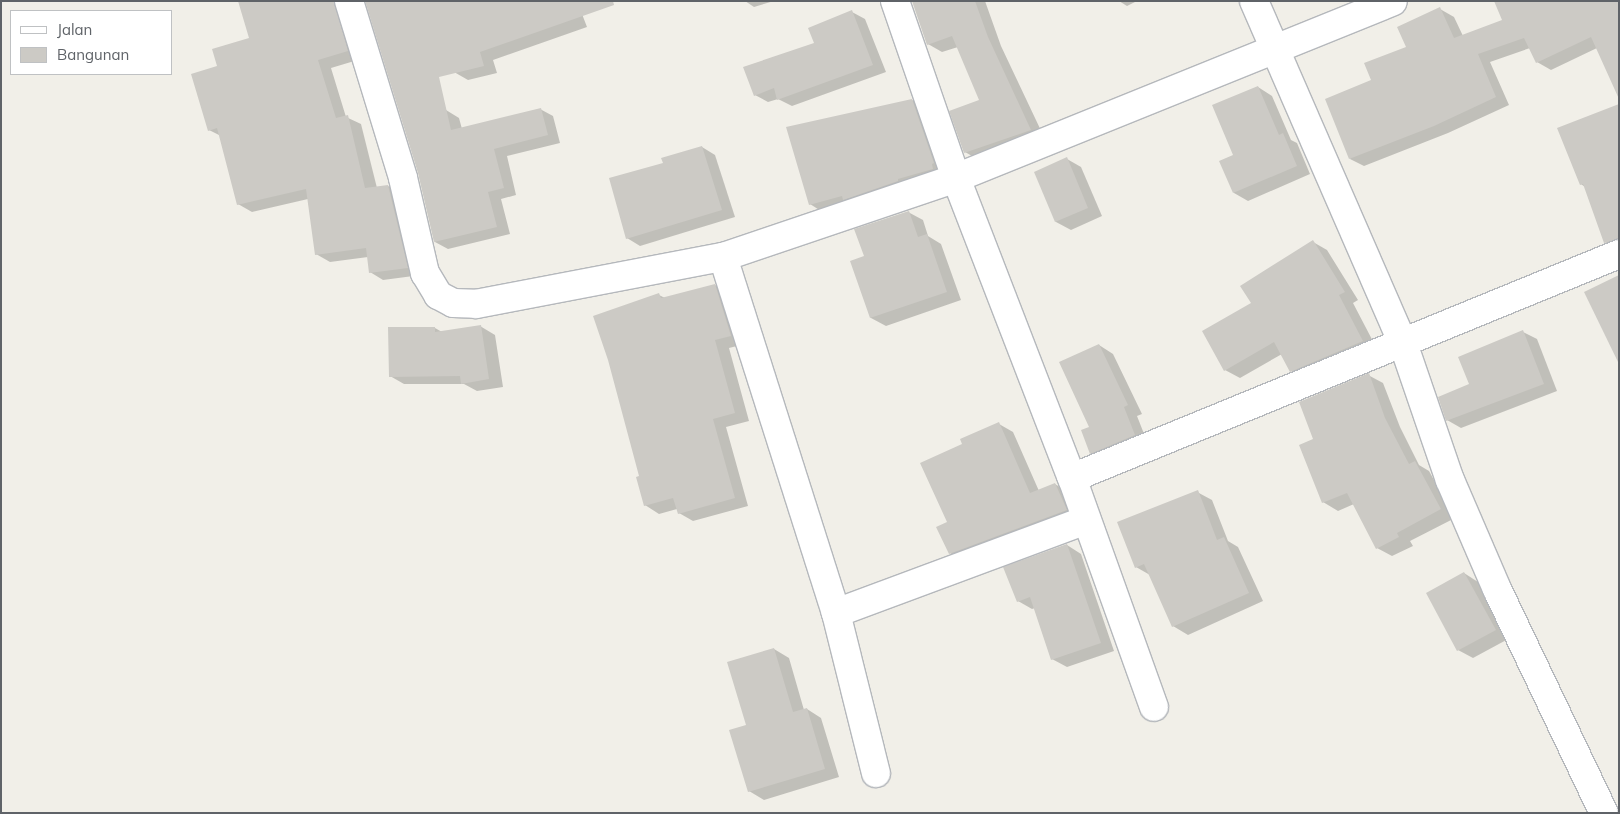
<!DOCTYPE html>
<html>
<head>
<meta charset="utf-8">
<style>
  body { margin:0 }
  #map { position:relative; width:1620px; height:814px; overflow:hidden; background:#f1efe8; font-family:Mulish,sans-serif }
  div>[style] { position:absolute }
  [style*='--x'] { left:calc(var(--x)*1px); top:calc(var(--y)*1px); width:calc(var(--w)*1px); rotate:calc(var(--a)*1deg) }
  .shadow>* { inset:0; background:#0003 }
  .building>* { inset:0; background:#cccac5 }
  .roads { filter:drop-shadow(1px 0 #b5b8bc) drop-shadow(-1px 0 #b5b8bc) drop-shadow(0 1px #b5b8bc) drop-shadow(0 -1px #b5b8bc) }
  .street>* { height:28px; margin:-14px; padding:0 14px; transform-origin:14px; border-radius:14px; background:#fff }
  span { translate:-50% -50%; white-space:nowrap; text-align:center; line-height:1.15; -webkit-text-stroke:4.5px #fff; paint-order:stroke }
  .frame { position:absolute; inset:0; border:2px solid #5f6368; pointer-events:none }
  .legend { position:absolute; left:10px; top:10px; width:162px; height:65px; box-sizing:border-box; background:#fff; border:1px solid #bfc1c3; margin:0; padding:6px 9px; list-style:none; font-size:15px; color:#5f6368 }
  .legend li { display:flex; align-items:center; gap:10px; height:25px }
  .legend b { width:25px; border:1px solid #bfc1c3 }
</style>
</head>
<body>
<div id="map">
  <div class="shadow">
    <div style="clip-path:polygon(239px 1px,350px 1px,361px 59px,331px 68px,346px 117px,361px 124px,377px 188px,388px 186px,402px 194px,421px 275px,383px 280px,370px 272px,368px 257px,330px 262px,316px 254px,308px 199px,252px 212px,238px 204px,221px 136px,209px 130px,219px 67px,251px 39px)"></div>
    <div style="clip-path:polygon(442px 1px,577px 1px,587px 27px,493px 60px,497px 73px,468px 80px,454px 72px)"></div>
    <div style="clip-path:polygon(745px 1px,774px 1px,754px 7px)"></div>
    <div style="clip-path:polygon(913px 1px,985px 1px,1001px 46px,1044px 137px,979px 160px,965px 152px,981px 101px,958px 47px,942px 52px,928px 44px)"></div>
    <div style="clip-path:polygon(1119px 1px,1137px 1px,1127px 6px)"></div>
    <div style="clip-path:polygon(1619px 1px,1597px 48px,1551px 70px,1537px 62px,1530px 48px,1490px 62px,1509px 105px,1448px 133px,1364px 166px,1350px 159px,1373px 81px,1408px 48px,1440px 9px,1454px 17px,1463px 36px)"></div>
    <div style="clip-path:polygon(852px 12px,865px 19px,886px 72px,792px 106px,778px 99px,768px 102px,755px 95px)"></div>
    <div style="clip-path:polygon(1258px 87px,1272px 96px,1291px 140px,1297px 143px,1310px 174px,1248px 201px,1234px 193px,1235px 156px)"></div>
    <div style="clip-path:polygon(912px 100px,926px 108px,948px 171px,824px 213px,810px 204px)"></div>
    <div style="clip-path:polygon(1619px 105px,1619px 250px,1605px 242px,1585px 187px,1581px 184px)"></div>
    <div style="clip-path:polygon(540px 109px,553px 116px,560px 143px,507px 156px,516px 195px,501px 199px,510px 234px,448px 249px,435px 242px,446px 110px,459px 118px,462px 129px)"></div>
    <div style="clip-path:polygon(702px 147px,715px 155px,735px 217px,640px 246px,627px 238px,664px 164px)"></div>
    <div style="clip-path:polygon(1067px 159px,1081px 167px,1102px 216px,1071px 230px,1056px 222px,1036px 172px)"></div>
    <div style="clip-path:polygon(908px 212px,923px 220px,928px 236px,941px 244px,961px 300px,886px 326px,871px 318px,852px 261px,865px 257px)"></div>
    <div style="clip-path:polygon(1313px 242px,1327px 250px,1358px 300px,1353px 303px,1377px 349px,1306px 379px,1291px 371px,1282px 354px,1240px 378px,1225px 370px,1253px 304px)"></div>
    <div style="clip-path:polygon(715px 285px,729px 294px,745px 344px,729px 348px,749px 421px,726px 427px,748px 506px,693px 521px,679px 513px,677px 509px,659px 514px,645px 505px,641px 477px,659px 295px,665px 298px)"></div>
    <div style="clip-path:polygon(480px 326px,495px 335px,503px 387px,477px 391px,464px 384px,404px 384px,390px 376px,435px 328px,442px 332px)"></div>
    <div style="clip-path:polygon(1523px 332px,1537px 339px,1557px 391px,1461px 428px,1447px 420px,1470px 385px)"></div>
    <div style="clip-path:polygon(1099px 345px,1113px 354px,1142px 414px,1137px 416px,1148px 444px,1106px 461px,1091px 453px,1091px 428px)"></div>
    <div style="clip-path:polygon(1368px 375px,1383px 383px,1400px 427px,1419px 465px,1429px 471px,1455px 518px,1410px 541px,1413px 546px,1392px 556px,1377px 548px,1354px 504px,1338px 511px,1323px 502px,1315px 440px)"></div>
    <div style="clip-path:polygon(999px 424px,1013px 432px,1039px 491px,1055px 484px,1069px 493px,1080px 519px,964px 562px,950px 553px,949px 522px,964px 445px)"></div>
    <div style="clip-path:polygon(1197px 492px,1212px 500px,1228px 541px,1238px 547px,1263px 601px,1188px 635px,1173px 626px,1150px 575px,1136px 567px)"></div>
    <div style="clip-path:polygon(1067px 545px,1081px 554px,1114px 651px,1067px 667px,1052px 659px,1035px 608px,1032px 609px,1018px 601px)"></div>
    <div style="clip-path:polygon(1464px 573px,1478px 582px,1510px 638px,1473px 658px,1458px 650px)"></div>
    <div style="clip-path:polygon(774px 649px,789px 658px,804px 710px,807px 709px,821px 718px,839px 777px,764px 800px,749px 791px,748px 726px)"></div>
  </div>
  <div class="building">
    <div style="clip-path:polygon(238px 1px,334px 1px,348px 51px,318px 60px,336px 118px,348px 115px,365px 188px,388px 185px,408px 268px,369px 273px,366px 248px,315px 255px,306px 189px,237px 205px,217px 128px,208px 131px,191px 74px,217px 66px,212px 49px,249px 38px)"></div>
    <div style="clip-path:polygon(365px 1px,613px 1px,614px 5px,480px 52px,484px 66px,439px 77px,451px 130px,541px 108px,548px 135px,494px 149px,504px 188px,488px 192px,497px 227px,434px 242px,418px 173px)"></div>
    <div style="clip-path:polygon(912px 1px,975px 1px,988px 37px,1031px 130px,964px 153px,949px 111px,979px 100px,952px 36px,927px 45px)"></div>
    <div style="clip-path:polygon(1494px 1px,1619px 1px,1619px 99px,1591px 37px,1536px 63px,1524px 38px,1478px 54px,1496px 97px,1434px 126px,1349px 159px,1325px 99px,1371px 80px,1364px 63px,1406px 47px,1397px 27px,1440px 7px,1454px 38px,1502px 20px)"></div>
    <div style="clip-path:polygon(852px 10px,873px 65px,777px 100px,774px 88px,754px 96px,743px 67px,814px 43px,808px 28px)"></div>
    <div style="clip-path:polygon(1258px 86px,1279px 135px,1283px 133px,1297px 166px,1233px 193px,1219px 161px,1233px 155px,1212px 105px)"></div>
    <div style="clip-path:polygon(912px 99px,934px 163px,932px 164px,933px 169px,898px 179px,898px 181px,843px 200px,842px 196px,809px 205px,786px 127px)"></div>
    <div style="clip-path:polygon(1619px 104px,1619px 239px,1604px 243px,1583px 184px,1580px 185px,1557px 128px)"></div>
    <div style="clip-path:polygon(702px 146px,722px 210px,626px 239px,609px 178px,663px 163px,661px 158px)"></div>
    <div style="clip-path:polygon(1067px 157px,1088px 208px,1055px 222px,1034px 172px)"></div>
    <div style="clip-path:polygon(909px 211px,918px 237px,927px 234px,947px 292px,870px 318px,850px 261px,864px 256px,854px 229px)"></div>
    <div style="clip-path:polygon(1313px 240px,1345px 292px,1339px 295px,1363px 341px,1290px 372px,1274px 342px,1224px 371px,1202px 331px,1251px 303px,1240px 286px)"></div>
    <div style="clip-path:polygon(1619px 275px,1619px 364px,1584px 292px)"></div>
    <div style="clip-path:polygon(715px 284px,731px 336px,715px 340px,735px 413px,713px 419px,735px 498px,678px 514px,673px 498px,644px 506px,636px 477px,639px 476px,608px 360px,593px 316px,659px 293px,661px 298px)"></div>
    <div style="clip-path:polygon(481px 325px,489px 379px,461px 384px,460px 376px,389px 377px,388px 327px,435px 327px,435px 332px)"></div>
    <div style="clip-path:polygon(1523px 330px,1544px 384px,1446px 421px,1438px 397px,1469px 384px,1458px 357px)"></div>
    <div style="clip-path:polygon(1099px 344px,1128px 405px,1124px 407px,1135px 435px,1090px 454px,1081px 430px,1089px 427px,1059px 362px)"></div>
    <div style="clip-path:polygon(1369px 373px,1385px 418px,1409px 464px,1415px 461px,1441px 509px,1397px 533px,1399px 537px,1376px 549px,1347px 493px,1322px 503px,1299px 445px,1313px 439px,1299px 402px)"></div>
    <div style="clip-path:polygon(999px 422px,1030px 493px,1055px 483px,1067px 510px,949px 554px,936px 527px,947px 522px,920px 463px,962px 444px,960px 439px)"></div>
    <div style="clip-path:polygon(1198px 490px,1217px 540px,1224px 537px,1249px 593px,1172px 627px,1144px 564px,1135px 568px,1117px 522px)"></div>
    <div style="clip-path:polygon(1067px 544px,1101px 643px,1051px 660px,1030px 597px,1017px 602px,1003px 567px)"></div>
    <div style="clip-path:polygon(1464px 572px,1496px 630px,1457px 651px,1426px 593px)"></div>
    <div style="clip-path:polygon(774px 648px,793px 712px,807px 708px,825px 769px,748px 792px,729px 730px,746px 725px,727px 662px)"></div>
  </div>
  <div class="roads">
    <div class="street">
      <div style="--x:349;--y:1;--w:185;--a:73"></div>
      <div style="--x:403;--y:178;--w:98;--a:77"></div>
      <div style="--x:425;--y:273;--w:26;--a:59"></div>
      <div style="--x:438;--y:295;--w:17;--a:28"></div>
      <div style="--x:453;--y:303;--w:23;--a:2"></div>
      <div style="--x:476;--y:304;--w:251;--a:-10.8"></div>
      <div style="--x:723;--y:257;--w:246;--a:-18.7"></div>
      <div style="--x:956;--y:178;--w:322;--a:68.9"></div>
      <div style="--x:1072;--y:478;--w:243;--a:70.3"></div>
      <div style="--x:895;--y:1;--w:187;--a:71"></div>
      <div style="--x:956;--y:178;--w:471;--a:-22"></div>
      <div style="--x:1254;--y:1;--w:373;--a:66.5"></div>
      <div style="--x:1403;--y:343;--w:145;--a:71.1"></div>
      <div style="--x:1450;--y:480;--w:119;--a:66.7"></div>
      <div style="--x:1497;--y:589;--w:248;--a:64.5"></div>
      <div style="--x:723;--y:257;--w:374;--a:72.4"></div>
      <div style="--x:836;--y:613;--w:165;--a:76"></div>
      <div style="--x:1072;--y:478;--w:591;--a:-22.27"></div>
      <div style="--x:836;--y:613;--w:267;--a:-20.4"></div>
    </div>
  </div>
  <div class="frame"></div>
  <ul class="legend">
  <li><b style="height:6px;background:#fff"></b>Jalan</li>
  <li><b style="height:14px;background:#cccac5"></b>Bangunan</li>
  </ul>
</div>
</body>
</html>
